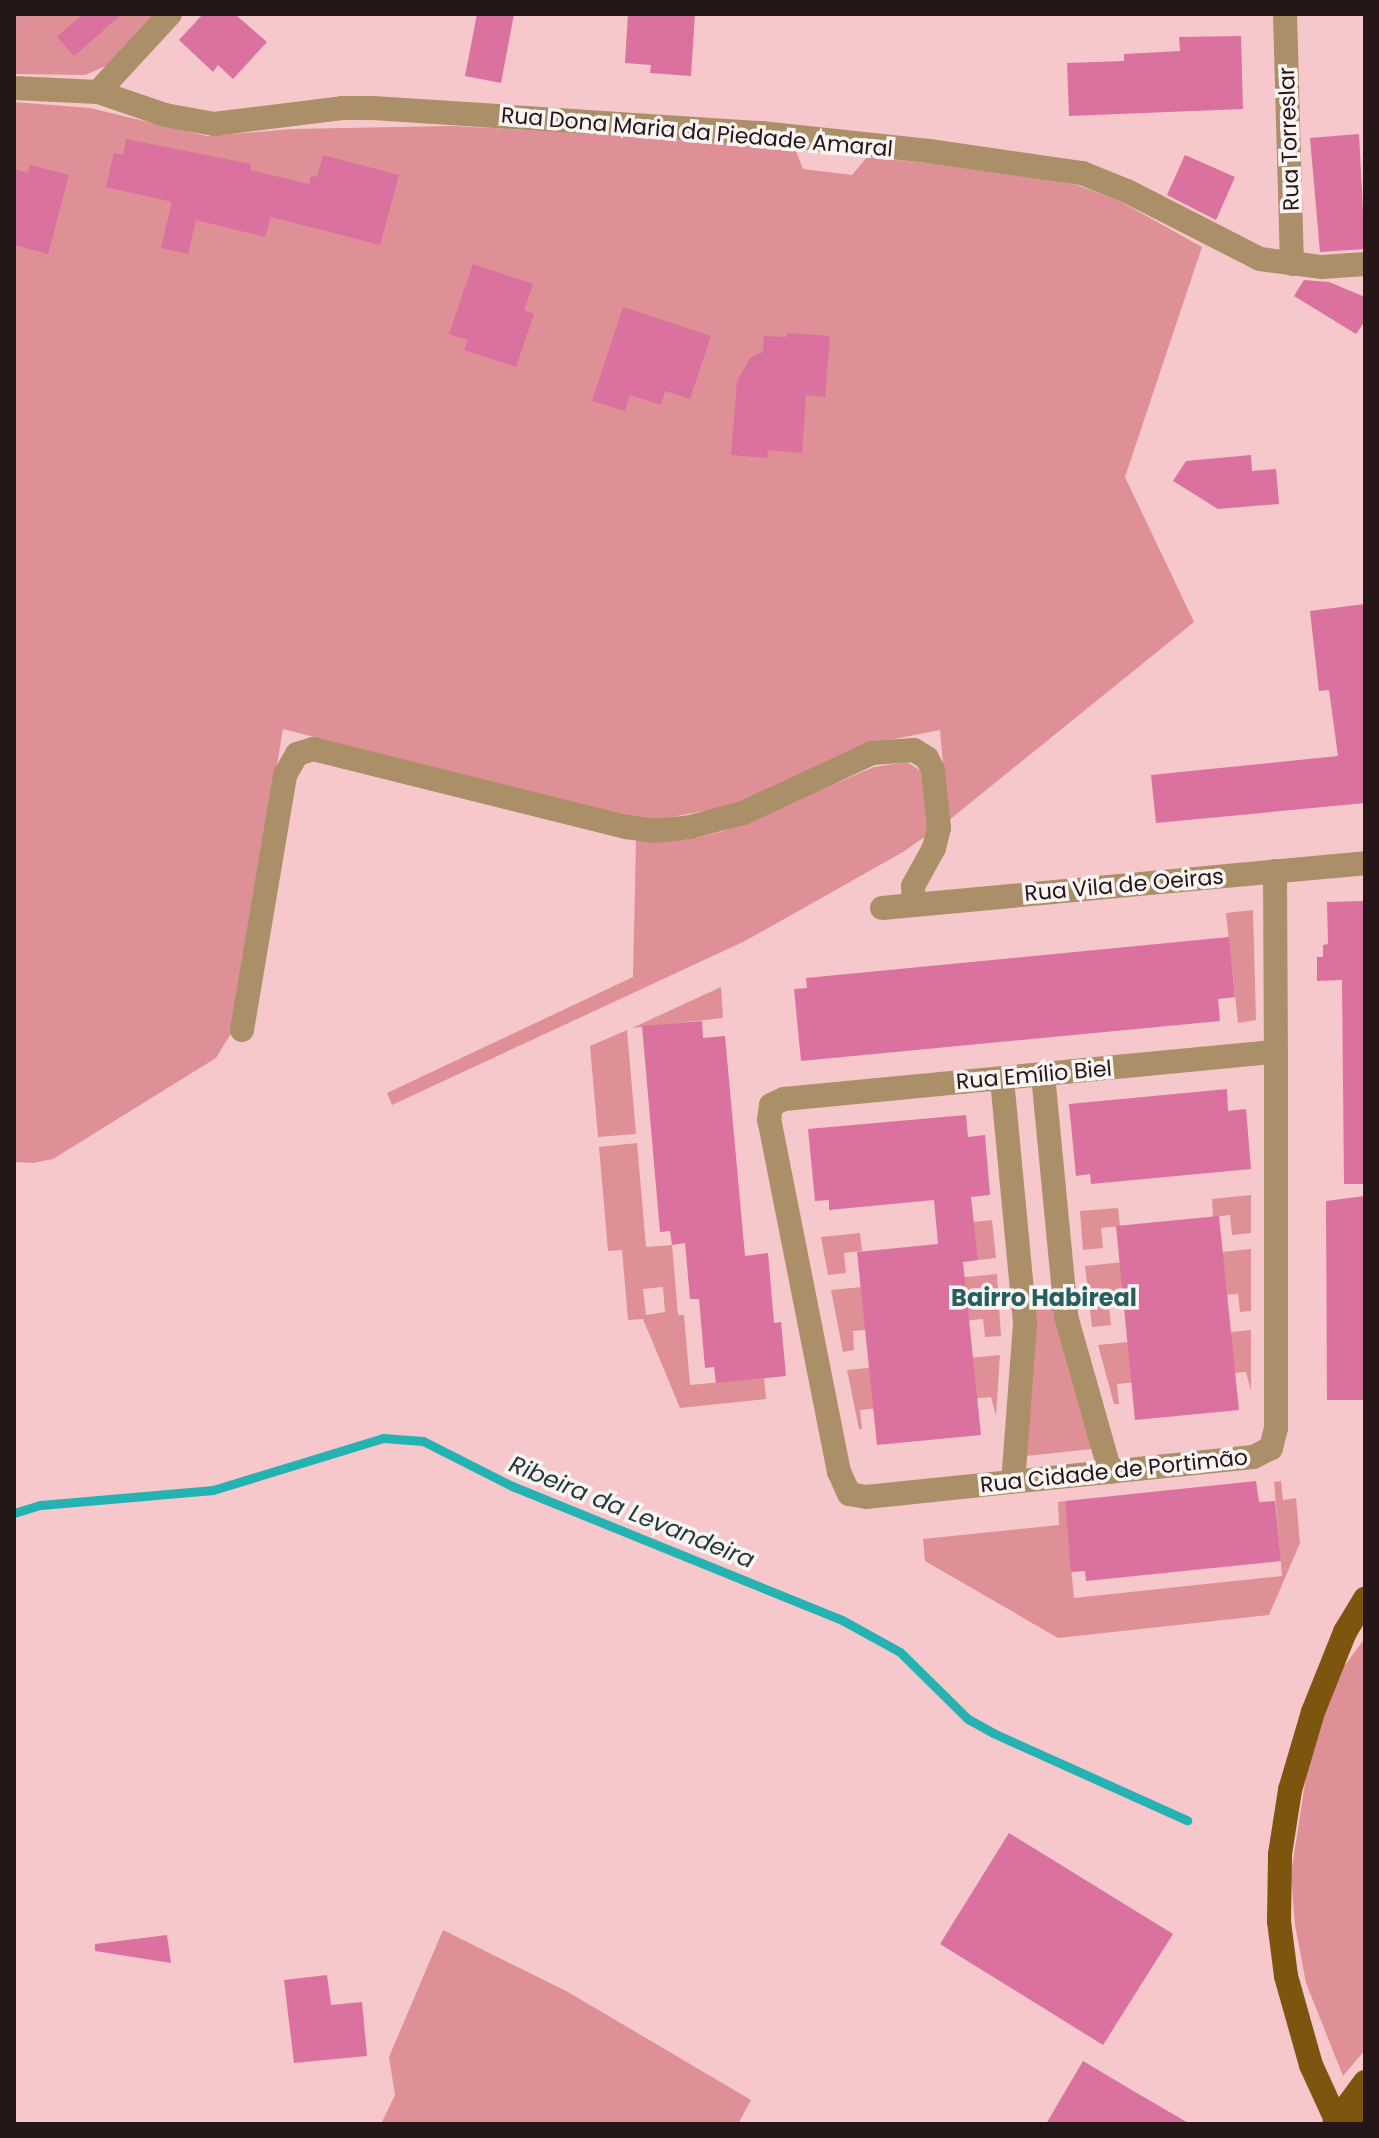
<!DOCTYPE html>
<html>
<head>
<meta charset="utf-8">
<style>
  body { margin:0 }
  #map { position:relative; width:1379px; height:2138px; overflow:hidden; background:#f6c8cb; font-family:Poppins,sans-serif }
  div>[style] { position:absolute }
  [style*='--x'] { left:calc(var(--x)*1px); top:calc(var(--y)*1px); width:calc(var(--w)*1px); rotate:calc(var(--a)*1deg) }
  .green>* { inset:0; background:#de9096 }
  .stream>* { height:9px; margin:-4.5px; padding:0 4.5px; transform-origin:4.5px; border-radius:4.5px; background:#24b2b2 }
  .building>* { inset:0; background:#da719e }
  .minor>* { height:24px; margin:-12px; padding:0 12px; transform-origin:12px; border-radius:12px; background:#ab8f68 }
  .major>* { height:24px; margin:-12px; padding:0 12px; transform-origin:12px; border-radius:12px; background:#7d550f }
  .major-bridge>* { height:24px; margin:-12px; padding:0 12px; transform-origin:12px; border-radius:12px; background:#7d550f }
  span { translate:-50% -50%; white-space:nowrap; text-align:center; line-height:1.15; -webkit-text-stroke:7px #fdf4f4; paint-order:stroke }
  .street-label { font-size:22px; color:#251617 }
  .neighbourhood-label { font-size:24px; color:#255f5e; font-weight:700 }
  .water-label { font-size:24px; color:#1f3b3b; font-style:italic }
  .frame { position:absolute; inset:0; border:16px solid #251617; pointer-events:none }
</style>
</head>
<body>
<div id="map">
  <div class="green">
    <div style="clip-path:polygon(14px 14px,158px 14px,106px 66px,85px 75px,14px 74px)"></div>
    <div style="clip-path:polygon(14px 102px,90px 108px,207px 136px,292px 129px,451px 126px,701px 139px,795px 149px,803px 169px,852px 175px,867px 157px,988px 169px,1074px 184px,1118px 200px,1202px 247px,1125px 477px,1194px 622px,948px 821px,940px 730px,869px 744px,730px 806px,656px 820px,625px 817px,283px 729px,233px 1030px,216px 1058px,53px 1159px,33px 1163px,14px 1162px)"></div>
    <div style="clip-path:polygon(907px 762px,921px 771px,930px 833px,903px 852px,745px 941px,392px 1105px,387px 1093px,633px 977px,636px 840px,687px 840px,724px 831px,874px 767px)"></div>
    <div style="clip-path:polygon(1253px 910px,1256px 1020px,1238px 1023px,1226px 913px)"></div>
    <div style="clip-path:polygon(721px 987px,723px 1018px,632px 1028px)"></div>
    <div style="clip-path:polygon(627px 1030px,636px 1134px,598px 1137px,590px 1046px)"></div>
    <div style="clip-path:polygon(evenodd,637px 1143px,646px 1247px,672px 1245px,678px 1315px,684px 1315px,690px 1385px,764px 1378px,766px 1399px,680px 1408px,643px 1319px,628px 1320px,622px 1250px,608px 1251px,599px 1147px,637px 1143px,663px 1287px,665px 1312px,646px 1315px,643px 1289px,663px 1287px)"></div>
    <div style="clip-path:polygon(1251px 1195px,1251px 1233px,1232px 1235px,1230px 1215px,1213px 1217px,1212px 1199px)"></div>
    <div style="clip-path:polygon(1118px 1208px,1120px 1226px,1101px 1228px,1103px 1248px,1083px 1250px,1080px 1211px)"></div>
    <div style="clip-path:polygon(992px 1220px,996px 1258px,978px 1260px,975px 1240px,954px 1224px)"></div>
    <div style="clip-path:polygon(860px 1233px,862px 1251px,844px 1253px,846px 1273px,828px 1275px,821px 1237px)"></div>
    <div style="clip-path:polygon(1251px 1249px,1251px 1311px,1240px 1312px,1238px 1294px,1221px 1295px,1109px 1307px,1111px 1325px,1092px 1327px,1085px 1266px)"></div>
    <div style="clip-path:polygon(997px 1274px,1001px 1336px,985px 1337px,983px 1319px,853px 1331px,854px 1350px,843px 1352px,831px 1290px)"></div>
    <div style="clip-path:polygon(1053px 1292px,1092px 1449px,1026px 1456px,1033px 1294px)"></div>
    <div style="clip-path:polygon(1251px 1330px,1251px 1391px,1246px 1372px,1117px 1384px,1119px 1404px,1114px 1404px,1098px 1345px)"></div>
    <div style="clip-path:polygon(1000px 1355px,996px 1416px,991px 1397px,860px 1410px,862px 1429px,859px 1429px,847px 1370px)"></div>
    <div style="clip-path:polygon(1281px 1481px,1283px 1500px,1296px 1498px,1300px 1543px,1269px 1615px,1058px 1638px,925px 1561px,923px 1539px,1059px 1525px,1058px 1502px,1065px 1501px,1074px 1598px,1282px 1576px,1274px 1482px)"></div>
    <div style="clip-path:polygon(1365px 1638px,1365px 2050px,1343px 2076px,1306px 1983px,1295px 1925px,1291px 1874px,1307px 1770px,1337px 1676px)"></div>
    <div style="clip-path:polygon(443px 1930px,568px 1992px,751px 2100px,738px 2124px,381px 2124px,395px 2095px,389px 2057px)"></div>
  </div>
  <div class="stream">
    <div style="--x:14;--y:1513;--w:28;--a:-17"></div>
    <div style="--x:41;--y:1505;--w:173;--a:-5"></div>
    <div style="--x:213;--y:1490;--w:178;--a:-17"></div>
    <div style="--x:383;--y:1438;--w:40;--a:4.3"></div>
    <div style="--x:423;--y:1441;--w:100;--a:26.8"></div>
    <div style="--x:512;--y:1486;--w:356;--a:22.1"></div>
    <div style="--x:842;--y:1620;--w:66;--a:28.9"></div>
    <div style="--x:900;--y:1652;--w:95;--a:44.6"></div>
    <div style="--x:968;--y:1719;--w:29;--a:29"></div>
    <div style="--x:993;--y:1733;--w:213;--a:24.2"></div>
  </div>
  <div class="building">
    <div style="clip-path:polygon(83px 14px,122px 14px,74px 56px,57px 37px)"></div>
    <div style="clip-path:polygon(203px 14px,235px 14px,267px 42px,233px 79px,218px 65px,213px 72px,179px 40px)"></div>
    <div style="clip-path:polygon(477px 14px,514px 14px,501px 83px,465px 76px)"></div>
    <div style="clip-path:polygon(628px 14px,695px 14px,691px 76px,650px 73px,651px 65px,625px 63px)"></div>
    <div style="clip-path:polygon(1241px 36px,1243px 109px,1069px 116px,1067px 63px,1124px 61px,1124px 54px,1180px 51px,1179px 37px)"></div>
    <div style="clip-path:polygon(1359px 134px,1365px 249px,1320px 252px,1310px 138px)"></div>
    <div style="clip-path:polygon(126px 139px,251px 164px,250px 170px,309px 184px,311px 176px,317px 177px,323px 155px,399px 175px,380px 245px,271px 217px,265px 237px,196px 220px,188px 254px,161px 248px,172px 202px,106px 187px,114px 153px,123px 155px)"></div>
    <div style="clip-path:polygon(1185px 155px,1235px 177px,1216px 220px,1167px 195px)"></div>
    <div style="clip-path:polygon(30px 165px,69px 175px,48px 254px,14px 245px,14px 169px,28px 173px)"></div>
    <div style="clip-path:polygon(473px 264px,533px 284px,524px 310px,534px 314px,516px 367px,464px 350px,468px 340px,449px 334px)"></div>
    <div style="clip-path:polygon(1304px 280px,1329px 282px,1365px 297px,1365px 321px,1356px 334px,1294px 296px)"></div>
    <div style="clip-path:polygon(623px 307px,711px 336px,690px 399px,665px 391px,661px 405px,630px 395px,625px 411px,592px 401px)"></div>
    <div style="clip-path:polygon(787px 333px,830px 336px,825px 397px,806px 395px,802px 453px,768px 450px,767px 458px,731px 455px,737px 381px,750px 358px,763px 352px,764px 336px,787px 337px)"></div>
    <div style="clip-path:polygon(1251px 455px,1252px 471px,1276px 469px,1279px 504px,1218px 509px,1173px 481px,1186px 461px)"></div>
    <div style="clip-path:polygon(1365px 604px,1365px 803px,1156px 823px,1151px 775px,1338px 756px,1329px 690px,1319px 691px,1310px 611px)"></div>
    <div style="clip-path:polygon(1365px 901px,1365px 1184px,1344px 1184px,1342px 980px,1317px 981px,1317px 957px,1323px 957px,1323px 945px,1328px 944px,1327px 902px)"></div>
    <div style="clip-path:polygon(1229px 937px,1235px 997px,1218px 999px,1220px 1021px,801px 1061px,794px 989px,807px 988px,806px 978px)"></div>
    <div style="clip-path:polygon(702px 1021px,703px 1038px,725px 1036px,745px 1256px,768px 1253px,774px 1323px,781px 1322px,786px 1376px,716px 1383px,714px 1367px,705px 1368px,699px 1299px,690px 1299px,685px 1243px,672px 1245px,670px 1231px,660px 1232px,642px 1026px)"></div>
    <div style="clip-path:polygon(1227px 1089px,1228px 1111px,1246px 1109px,1251px 1169px,1091px 1184px,1090px 1174px,1076px 1176px,1069px 1104px)"></div>
    <div style="clip-path:polygon(966px 1115px,968px 1137px,985px 1135px,990px 1195px,971px 1197px,978px 1260px,963px 1262px,981px 1435px,877px 1445px,857px 1252px,938px 1244px,934px 1200px,829px 1210px,829px 1200px,815px 1201px,808px 1129px)"></div>
    <div style="clip-path:polygon(1365px 1196px,1365px 1400px,1327px 1400px,1326px 1201px)"></div>
    <div style="clip-path:polygon(1219px 1216px,1239px 1410px,1135px 1420px,1116px 1226px)"></div>
    <div style="clip-path:polygon(1256px 1481px,1259px 1502px,1275px 1501px,1281px 1561px,1086px 1581px,1085px 1571px,1071px 1572px,1065px 1501px)"></div>
    <div style="clip-path:polygon(1009px 1833px,1173px 1934px,1103px 2045px,940px 1944px)"></div>
    <div style="clip-path:polygon(167px 1935px,171px 1963px,95px 1951px,95px 1944px)"></div>
    <div style="clip-path:polygon(327px 1975px,331px 2005px,362px 2002px,367px 2056px,294px 2063px,284px 1980px)"></div>
    <div style="clip-path:polygon(1083px 2061px,1130px 2089px,1190px 2124px,1046px 2124px)"></div>
  </div>
  <div class="minor">
    <div style="--x:1285;--y:14;--w:250;--a:88.4"></div>
    <div style="--x:14;--y:88;--w:84;--a:2.7"></div>
    <div style="--x:98;--y:92;--w:71;--a:18.9"></div>
    <div style="--x:165;--y:115;--w:50;--a:10.4"></div>
    <div style="--x:214;--y:124;--w:129;--a:-7.1"></div>
    <div style="--x:342;--y:108;--w:31;--a:0"></div>
    <div style="--x:373;--y:108;--w:389;--a:3.7"></div>
    <div style="--x:761;--y:133;--w:169;--a:6.1"></div>
    <div style="--x:929;--y:151;--w:155;--a:8.2"></div>
    <div style="--x:1082;--y:173;--w:48;--a:21.8"></div>
    <div style="--x:1127;--y:191;--w:149;--a:27.1"></div>
    <div style="--x:1260;--y:259;--w:63;--a:7.4"></div>
    <div style="--x:1322;--y:267;--w:43;--a:-4"></div>
    <div style="--x:98;--y:92;--w:106;--a:-47.3"></div>
    <div style="--x:1275;--y:871;--w:181;--a:89.7"></div>
    <div style="--x:1276;--y:1052;--w:376;--a:90"></div>
    <div style="--x:1276;--y:1428;--w:21;--a:104"></div>
    <div style="--x:1271;--y:1448;--w:20;--a:153"></div>
    <div style="--x:1253;--y:1457;--w:389;--a:174.1"></div>
    <div style="--x:866;--y:1497;--w:17;--a:-170"></div>
    <div style="--x:849;--y:1494;--w:24;--a:-114"></div>
    <div style="--x:839;--y:1472;--w:359;--a:-101.2"></div>
    <div style="--x:769;--y:1120;--w:15;--a:-82"></div>
    <div style="--x:771;--y:1105;--w:14;--a:-25"></div>
    <div style="--x:784;--y:1099;--w:494;--a:-5.5"></div>
    <div style="--x:882;--y:908;--w:485;--a:-5.3"></div>
    <div style="--x:242;--y:1030;--w:259;--a:-80.4"></div>
    <div style="--x:285;--y:775;--w:24;--a:-60"></div>
    <div style="--x:297;--y:754;--w:17;--a:-17"></div>
    <div style="--x:313;--y:749;--w:324;--a:14"></div>
    <div style="--x:627;--y:827;--w:27;--a:8"></div>
    <div style="--x:654;--y:831;--w:36;--a:-6"></div>
    <div style="--x:690;--y:827;--w:55;--a:-14.8"></div>
    <div style="--x:743;--y:813;--w:142;--a:-24.9"></div>
    <div style="--x:872;--y:753;--w:42;--a:-4.1"></div>
    <div style="--x:914;--y:750;--w:15;--a:32"></div>
    <div style="--x:927;--y:758;--w:13;--a:63"></div>
    <div style="--x:933;--y:770;--w:58;--a:84.1"></div>
    <div style="--x:939;--y:828;--w:21;--a:104"></div>
    <div style="--x:934;--y:848;--w:43;--a:118.9"></div>
    <div style="--x:913;--y:886;--w:19;--a:87"></div>
    <div style="--x:1043;--y:1075;--w:242;--a:84.5"></div>
    <div style="--x:1066;--y:1316;--w:162;--a:74.2"></div>
    <div style="--x:1002;--y:1079;--w:246;--a:84.6"></div>
    <div style="--x:1025;--y:1324;--w:158;--a:94.3"></div>
  </div>
  <div class="major">
    <div style="--x:1338;--y:2124;--w:65;--a:-114.6"></div>
    <div style="--x:1311;--y:2065;--w:92;--a:-105.7"></div>
    <div style="--x:1286;--y:1976;--w:55;--a:-97.3"></div>
    <div style="--x:1279;--y:1921;--w:67;--a:-89.1"></div>
    <div style="--x:1280;--y:1854;--w:65;--a:-81.1"></div>
    <div style="--x:1290;--y:1790;--w:81;--a:-73.6"></div>
    <div style="--x:1313;--y:1712;--w:86;--a:-68.2"></div>
    <div style="--x:1345;--y:1632;--w:39;--a:-59"></div>
    <div style="--x:1359;--y:2124;--w:11;--a:-56"></div>
  </div>
  <div class="major-bridge">
    <div style="--x:1334;--y:2124;--w:52;--a:-53.6"></div>
  </div>
  <div class="street-label">
    <span style="left:697px;top:132px;rotate:5deg">Rua Dona Maria da Piedade Amaral</span>
    <span style="left:1289px;top:139px;rotate:-92deg">Rua Torreslar</span>
    <span style="left:1124px;top:885px;rotate:-5deg">Rua Vila de Oeiras</span>
    <span style="left:1034px;top:1075px;rotate:-5deg">Rua Emílio Biel</span>
    <span style="left:1114px;top:1471px;rotate:-6deg">Rua Cidade de Portimão</span>
  </div>
  <div class="neighbourhood-label">
    <span style="left:1044px;top:1298px">Bairro Habireal</span>
  </div>
  <div class="water-label">
    <span style="left:632px;top:1512px;rotate:22deg">Ribeira da Levandeira</span>
  </div>
  <div class="frame"></div>
</div>
</body>
</html>
